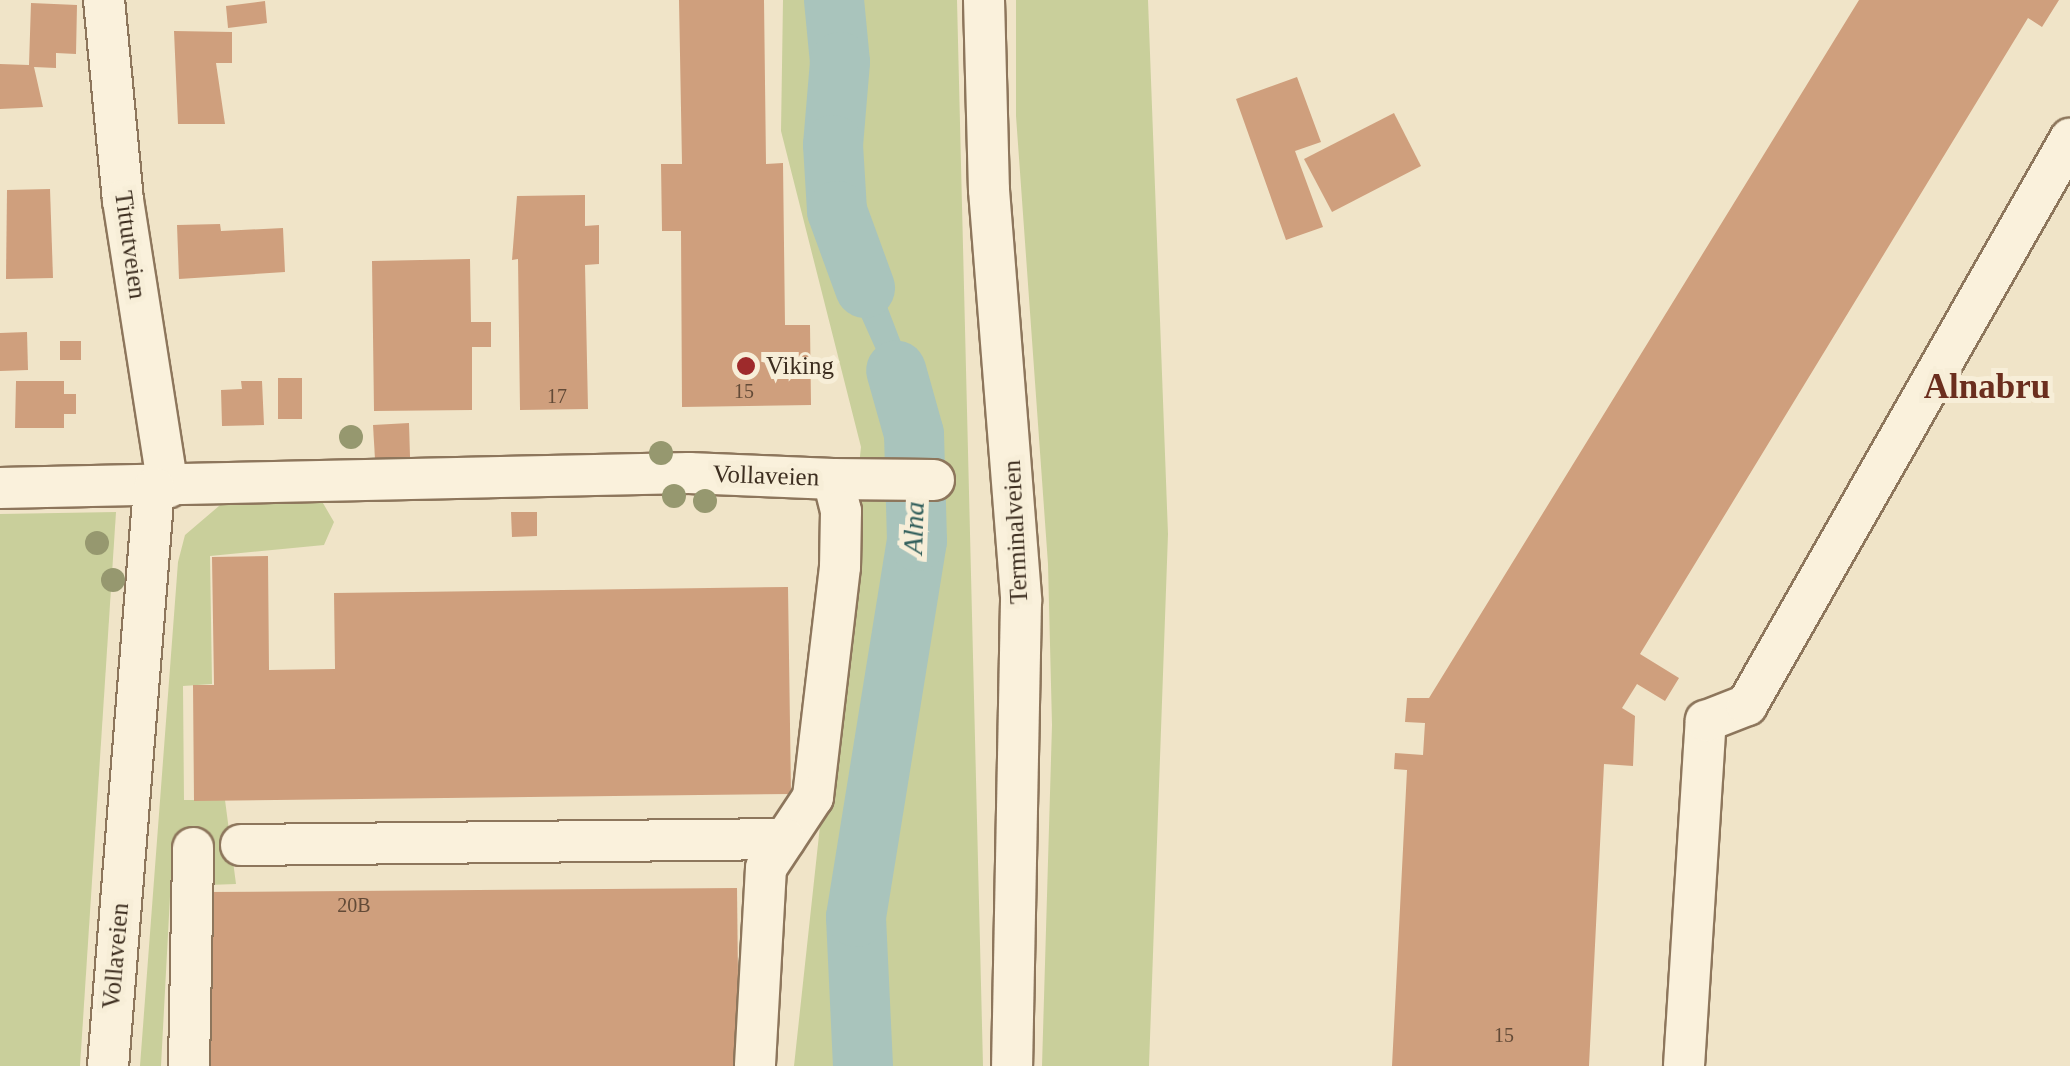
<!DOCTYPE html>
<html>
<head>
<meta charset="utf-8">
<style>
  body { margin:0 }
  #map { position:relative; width:2070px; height:1066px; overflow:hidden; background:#f0e4c8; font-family:"Times New Roman",serif }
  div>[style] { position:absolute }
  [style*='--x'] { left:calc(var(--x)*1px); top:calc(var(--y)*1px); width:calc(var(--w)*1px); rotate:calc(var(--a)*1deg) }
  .green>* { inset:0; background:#c9cf9b }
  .water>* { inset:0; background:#a9c4bc }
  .river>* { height:60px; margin:-30px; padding:0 30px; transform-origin:30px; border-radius:30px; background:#a9c4bc }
  .building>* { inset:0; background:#cf9f7d }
  .roads { filter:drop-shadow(2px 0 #8d765c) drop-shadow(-2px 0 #8d765c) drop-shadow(0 2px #8d765c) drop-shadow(0 -2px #8d765c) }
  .minor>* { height:40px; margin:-20px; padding:0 20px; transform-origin:20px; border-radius:20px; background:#faf1dc }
  .trees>* { width:24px; height:24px; margin:-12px; border-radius:50%; background:#96986f }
  .dots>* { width:28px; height:28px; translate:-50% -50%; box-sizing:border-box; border:5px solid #f7eed8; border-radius:50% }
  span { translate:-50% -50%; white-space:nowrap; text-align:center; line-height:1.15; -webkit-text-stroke:10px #f7eed8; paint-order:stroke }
  .number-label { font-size:20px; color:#624a37 }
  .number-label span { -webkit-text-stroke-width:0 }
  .street-label { font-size:25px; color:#3d2e20 }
  .poi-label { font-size:25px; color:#3d2e20 }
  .left { translate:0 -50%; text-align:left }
  .water-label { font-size:28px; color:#2f5d5a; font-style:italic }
  .district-label { font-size:35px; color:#6b2e1e; font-weight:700 }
</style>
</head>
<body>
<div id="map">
  <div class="green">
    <div style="clip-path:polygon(783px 0,957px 0,983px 1066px,794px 1066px,861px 447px,781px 131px)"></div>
    <div style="clip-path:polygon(1016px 0,1148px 0,1168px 534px,1149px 1066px,1042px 1066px,1052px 725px,1048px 564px,1016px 116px)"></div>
    <div style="clip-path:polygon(320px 498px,334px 522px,324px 545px,210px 556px,212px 684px,183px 686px,184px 800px,225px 800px,236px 884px,208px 885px,207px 842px,173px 840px,161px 1066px,140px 1066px,178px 562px,185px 535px,226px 500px)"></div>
    <div style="clip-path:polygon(116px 512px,80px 1066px,0 1066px,0 514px)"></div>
  </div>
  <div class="water">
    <div style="clip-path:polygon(850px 210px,902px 345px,929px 449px,899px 451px,877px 352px,833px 254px,821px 215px)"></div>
  </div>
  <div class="river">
    <div style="--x:834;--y:0;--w:62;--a:84.5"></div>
    <div style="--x:840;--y:62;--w:83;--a:94.8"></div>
    <div style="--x:833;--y:145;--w:66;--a:86.5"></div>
    <div style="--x:837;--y:211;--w:82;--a:70"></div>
    <div style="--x:863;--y:1066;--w:149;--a:-92.7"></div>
    <div style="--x:856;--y:917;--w:381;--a:-80.8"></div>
    <div style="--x:917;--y:541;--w:107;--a:-91.6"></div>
    <div style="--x:914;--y:434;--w:66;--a:-105.7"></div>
  </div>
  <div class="building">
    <div style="clip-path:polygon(679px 0,764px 0,766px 164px,783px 163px,785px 325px,810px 325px,811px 405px,682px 407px,681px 231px,662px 231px,661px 164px,682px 164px)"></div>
    <div style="clip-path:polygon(1859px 0,2059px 0,2042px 27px,2028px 18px,1640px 654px,1679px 678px,1665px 701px,1637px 684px,1622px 708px,1635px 716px,1633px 766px,1604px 764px,1589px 1066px,1392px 1066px,1407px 770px,1394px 769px,1395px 753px,1423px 755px,1425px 723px,1405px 722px,1407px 698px,1429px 698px)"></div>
    <div style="clip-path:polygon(265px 1px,267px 23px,228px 28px,226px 6px)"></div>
    <div style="clip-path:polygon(31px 3px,77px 5px,76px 54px,56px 53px,56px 68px,34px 67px,43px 107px,0 109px,0 64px,29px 65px)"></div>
    <div style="clip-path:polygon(174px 31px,232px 32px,232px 63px,216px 63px,225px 124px,178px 124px)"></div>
    <div style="clip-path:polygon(1297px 77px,1321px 142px,1295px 151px,1323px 227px,1286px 240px,1236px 99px)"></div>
    <div style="clip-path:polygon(1394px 113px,1421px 166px,1332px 212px,1304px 159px)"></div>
    <div style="clip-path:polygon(50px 189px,53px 278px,6px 279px,7px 190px)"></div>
    <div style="clip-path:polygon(585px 195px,585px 226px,599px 225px,599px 264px,585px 265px,588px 409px,520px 410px,518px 259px,512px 260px,517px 196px)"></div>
    <div style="clip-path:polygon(220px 224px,221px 231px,283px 228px,285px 272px,179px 279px,177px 225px)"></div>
    <div style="clip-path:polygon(470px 259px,471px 322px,491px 322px,491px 347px,472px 347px,472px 410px,374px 411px,372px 261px)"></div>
    <div style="clip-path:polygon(27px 332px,28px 370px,0 371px,0 333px)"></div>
    <div style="clip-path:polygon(60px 341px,81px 341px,81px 360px,60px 360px)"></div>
    <div style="clip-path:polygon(278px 378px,302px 378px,302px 419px,278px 419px)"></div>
    <div style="clip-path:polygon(16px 381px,64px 381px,64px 394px,76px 394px,76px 414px,64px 414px,64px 428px,15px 428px)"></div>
    <div style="clip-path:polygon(241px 381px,262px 381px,264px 425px,222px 426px,221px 390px,242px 389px)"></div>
    <div style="clip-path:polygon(409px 423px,410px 457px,375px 459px,373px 425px)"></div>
    <div style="clip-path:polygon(511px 512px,537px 512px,537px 536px,512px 537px)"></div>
    <div style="clip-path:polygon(268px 556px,269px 670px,335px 669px,334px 593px,788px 587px,791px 794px,194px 801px,193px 685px,214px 685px,212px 557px)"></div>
    <div style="clip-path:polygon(737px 888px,739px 1066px,208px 1066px,207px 892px)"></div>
  </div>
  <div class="roads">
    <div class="minor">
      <div style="--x:104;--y:0;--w:201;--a:84.6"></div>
      <div style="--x:123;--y:200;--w:291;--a:81.1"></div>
      <div style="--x:984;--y:0;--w:190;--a:88.5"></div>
      <div style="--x:989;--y:190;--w:412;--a:85.5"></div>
      <div style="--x:1021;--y:601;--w:465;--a:91.1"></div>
      <div style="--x:833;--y:479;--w:101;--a:0.6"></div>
      <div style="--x:0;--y:488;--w:689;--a:-1.25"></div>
      <div style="--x:689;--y:473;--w:144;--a:2.4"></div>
      <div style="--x:833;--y:479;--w:33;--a:76"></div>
      <div style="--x:841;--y:511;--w:56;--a:91"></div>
      <div style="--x:840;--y:567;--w:232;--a:96.7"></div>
      <div style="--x:813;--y:797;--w:85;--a:123.5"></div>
      <div style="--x:766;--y:868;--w:198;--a:93.2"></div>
      <div style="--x:241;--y:845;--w:544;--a:-0.63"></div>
      <div style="--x:108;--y:1066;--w:580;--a:-85.45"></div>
      <div style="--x:189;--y:1066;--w:218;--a:-88.9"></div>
      <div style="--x:1684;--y:1066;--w:346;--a:-86.4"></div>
      <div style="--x:1706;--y:721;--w:44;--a:-21.3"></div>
      <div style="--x:1747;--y:705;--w:652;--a:-60.29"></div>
    </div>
  </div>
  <div class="trees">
    <div style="left:351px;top:437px"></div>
    <div style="left:661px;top:453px"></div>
    <div style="left:674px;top:496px"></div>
    <div style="left:705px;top:501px"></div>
    <div style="left:97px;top:543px"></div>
    <div style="left:113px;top:580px"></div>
  </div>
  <div class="dots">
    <div style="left:746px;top:366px;background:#9e2a2b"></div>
  </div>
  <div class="number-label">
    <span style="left:744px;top:391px">15</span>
    <span style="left:557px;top:396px">17</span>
    <span style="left:354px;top:905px">20B</span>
    <span style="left:1504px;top:1035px">15</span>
  </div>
  <div class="street-label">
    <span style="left:130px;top:245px;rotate:82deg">Tittutveien</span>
    <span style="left:766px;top:476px;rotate:2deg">Vollaveien</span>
    <span style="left:1016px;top:532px;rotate:-93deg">Terminalveien</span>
    <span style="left:116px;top:956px;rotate:-85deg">Vollaveien</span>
  </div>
  <div class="poi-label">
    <span class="left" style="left:766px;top:366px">Viking</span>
  </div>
  <div class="water-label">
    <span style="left:914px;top:528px;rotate:-88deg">Alna</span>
  </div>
  <div class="district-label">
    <span style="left:1987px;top:387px">Alnabru</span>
  </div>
</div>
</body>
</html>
